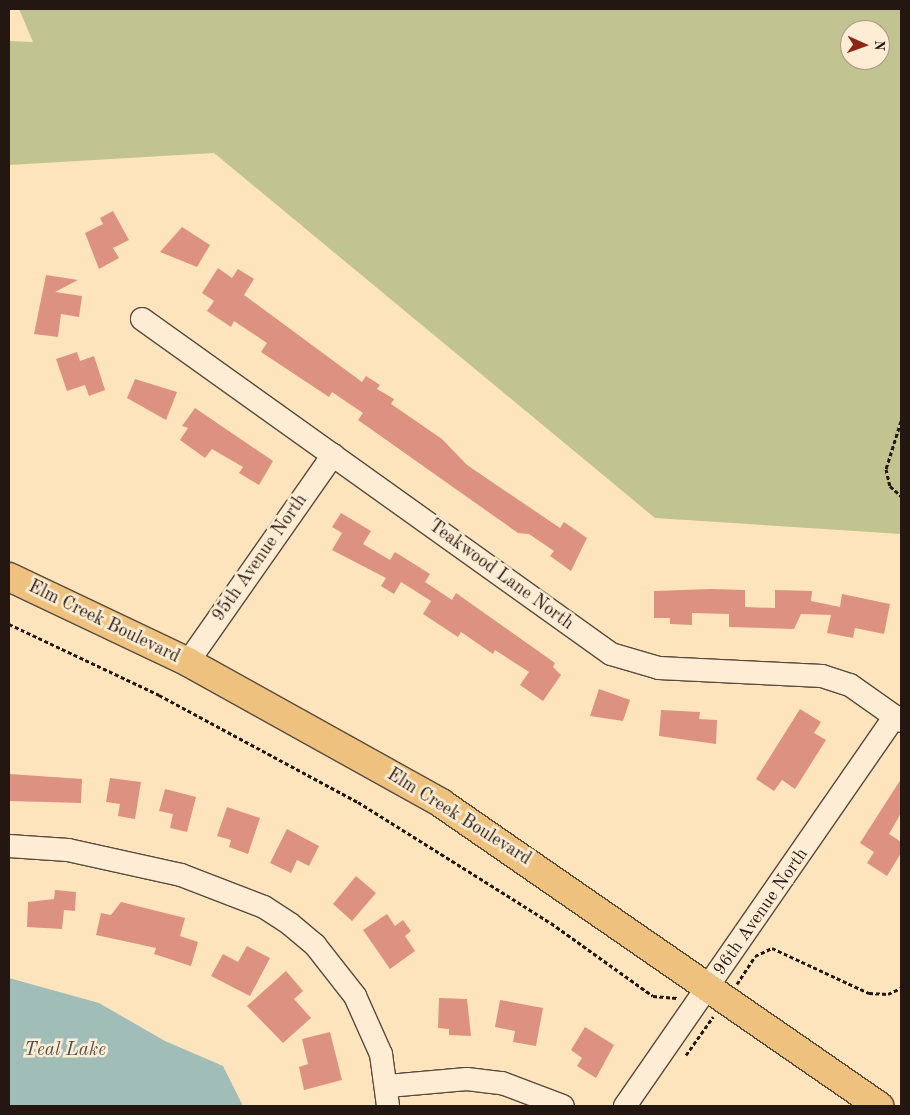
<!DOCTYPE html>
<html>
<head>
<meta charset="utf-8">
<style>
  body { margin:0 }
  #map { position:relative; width:910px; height:1115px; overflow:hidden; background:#fde4bd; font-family:"Old Standard TT",serif }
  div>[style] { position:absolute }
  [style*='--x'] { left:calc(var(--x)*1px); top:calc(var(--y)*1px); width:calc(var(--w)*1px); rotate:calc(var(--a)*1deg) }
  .green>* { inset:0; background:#c1c490 }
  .water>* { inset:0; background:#a1bdb8 }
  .building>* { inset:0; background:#dd9281 }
  .path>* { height:3px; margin-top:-1.5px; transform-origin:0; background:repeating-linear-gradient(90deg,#241711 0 4px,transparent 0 6.5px) }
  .roads { filter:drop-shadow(1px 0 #5a4a3c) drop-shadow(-1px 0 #5a4a3c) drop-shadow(0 1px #5a4a3c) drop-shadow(0 -1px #5a4a3c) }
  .minor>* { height:22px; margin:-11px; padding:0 11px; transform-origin:11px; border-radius:11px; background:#feedd4 }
  .major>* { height:28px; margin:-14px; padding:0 14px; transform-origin:14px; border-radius:14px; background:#eec27e }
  span { translate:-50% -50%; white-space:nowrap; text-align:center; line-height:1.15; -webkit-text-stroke:5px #feedd4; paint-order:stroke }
  .street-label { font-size:18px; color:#241711 }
  .water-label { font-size:19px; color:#50514b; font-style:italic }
  .frame { position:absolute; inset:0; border:10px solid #241711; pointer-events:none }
  .north { position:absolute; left:840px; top:20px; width:50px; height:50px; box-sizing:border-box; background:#feedd4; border:1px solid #a79786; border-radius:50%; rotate:92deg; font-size:14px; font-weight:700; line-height:20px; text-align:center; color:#241711 }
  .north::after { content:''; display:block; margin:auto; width:18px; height:22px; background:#8f2418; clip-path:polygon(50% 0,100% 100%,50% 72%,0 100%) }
</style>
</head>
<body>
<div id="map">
  <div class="green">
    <div style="clip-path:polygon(evenodd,19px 9px,901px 9px,901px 534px,655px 518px,214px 153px,9px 165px,9px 41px,33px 42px,19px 9px,850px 30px,880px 30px,880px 60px,850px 60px,850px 30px)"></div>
  </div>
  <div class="water">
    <div style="clip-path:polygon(9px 978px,99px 1003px,165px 1041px,223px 1066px,243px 1106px,9px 1106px)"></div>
  </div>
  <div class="building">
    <div style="clip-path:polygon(113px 211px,129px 240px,113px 248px,119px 258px,99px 269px,85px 233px,103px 224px,100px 218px)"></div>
    <div style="clip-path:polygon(182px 227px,210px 245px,197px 267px,160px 252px)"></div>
    <div style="clip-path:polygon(218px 268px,232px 278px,238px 269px,254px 279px,244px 295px,362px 382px,366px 376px,380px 385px,377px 389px,394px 399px,391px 404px,442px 439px,467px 465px,560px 528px,564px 522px,587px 538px,571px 571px,550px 556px,554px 551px,529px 534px,518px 533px,358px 420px,363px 413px,332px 392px,329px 397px,261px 352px,267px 343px,234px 321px,231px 327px,207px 311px,214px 301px,202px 293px)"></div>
    <div style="clip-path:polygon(46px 275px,78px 280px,55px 292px,82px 296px,79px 317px,61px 314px,58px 337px,34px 334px)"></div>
    <div style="clip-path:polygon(77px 352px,80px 361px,94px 356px,105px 390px,89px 396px,85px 385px,67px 391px,56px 359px)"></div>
    <div style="clip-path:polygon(135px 379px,177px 392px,166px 420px,127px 398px)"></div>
    <div style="clip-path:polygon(195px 408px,273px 461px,259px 485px,239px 473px,243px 467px,212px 449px,205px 458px,180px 440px,188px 428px,182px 426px)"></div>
    <div style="clip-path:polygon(341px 513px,371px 531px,363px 544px,390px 560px,395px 552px,430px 574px,425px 582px,452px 600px,456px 593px,555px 663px,553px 667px,561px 675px,543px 701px,520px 685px,529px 672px,495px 650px,493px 654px,461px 632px,458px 637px,423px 614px,431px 601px,401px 582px,394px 594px,381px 586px,386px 578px,332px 550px,342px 533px,332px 527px)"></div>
    <div style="clip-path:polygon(711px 589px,745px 590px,745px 607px,775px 608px,775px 590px,812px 591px,811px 601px,840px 607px,842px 594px,890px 604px,884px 634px,855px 628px,853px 638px,827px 633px,831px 615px,801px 614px,794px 629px,729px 627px,729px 614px,692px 613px,692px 625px,670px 624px,670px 618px,654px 618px,654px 591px)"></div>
    <div style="clip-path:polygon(599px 689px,630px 700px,623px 721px,590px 716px)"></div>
    <div style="clip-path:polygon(800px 709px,821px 722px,814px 733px,826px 740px,795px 789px,782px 780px,774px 791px,756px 779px)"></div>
    <div style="clip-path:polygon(661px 710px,700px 712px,699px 719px,717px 720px,716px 744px,659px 736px)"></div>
    <div style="clip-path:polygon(9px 774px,82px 779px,81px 803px,9px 801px)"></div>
    <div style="clip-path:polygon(110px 778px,141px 782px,135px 819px,118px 816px,120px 804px,106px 802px)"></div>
    <div style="clip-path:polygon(901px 779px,901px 813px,889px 834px,901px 842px,901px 853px,887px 876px,867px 863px,874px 852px,860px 843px)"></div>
    <div style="clip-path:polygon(165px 789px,196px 797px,187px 832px,170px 828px,173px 814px,159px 811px)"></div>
    <div style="clip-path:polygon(227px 807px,260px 818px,248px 854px,229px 847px,231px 840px,217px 836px)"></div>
    <div style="clip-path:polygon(287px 829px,319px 846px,309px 866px,297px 860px,291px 873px,270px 863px)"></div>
    <div style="clip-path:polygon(356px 876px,376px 893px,352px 921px,333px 904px)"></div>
    <div style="clip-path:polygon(55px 890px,76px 892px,75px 911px,64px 910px,62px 929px,27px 927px,28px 902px,54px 899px)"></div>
    <div style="clip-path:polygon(121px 902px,185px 918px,180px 936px,198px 942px,191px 966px,154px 954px,156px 948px,96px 935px,101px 913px,111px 915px)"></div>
    <div style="clip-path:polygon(387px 914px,395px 926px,403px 920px,411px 931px,405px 936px,415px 951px,390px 969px,363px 930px)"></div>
    <div style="clip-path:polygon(247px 946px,270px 958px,250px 996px,211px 976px,223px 954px,238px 962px)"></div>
    <div style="clip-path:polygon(286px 971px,303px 991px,294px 999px,311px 1018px,283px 1043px,247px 1006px)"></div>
    <div style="clip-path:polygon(439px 998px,467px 999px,471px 1036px,449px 1035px,449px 1029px,438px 1028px)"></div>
    <div style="clip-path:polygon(500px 1000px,543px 1008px,536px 1046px,513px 1042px,515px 1031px,495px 1027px)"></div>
    <div style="clip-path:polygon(585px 1027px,614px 1045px,596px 1078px,577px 1066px,582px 1058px,571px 1050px)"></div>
    <div style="clip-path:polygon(330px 1032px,342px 1080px,304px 1090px,299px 1067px,308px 1064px,302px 1039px)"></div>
  </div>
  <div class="path">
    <div style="--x:901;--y:421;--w:50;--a:107.4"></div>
    <div style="--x:886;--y:469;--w:17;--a:77"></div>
    <div style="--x:890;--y:486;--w:15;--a:42"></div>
    <div style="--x:9;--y:624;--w:166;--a:25.3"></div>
    <div style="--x:159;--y:695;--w:226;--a:28.3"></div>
    <div style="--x:358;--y:802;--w:228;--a:32.1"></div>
    <div style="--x:551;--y:923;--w:125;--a:35.6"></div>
    <div style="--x:653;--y:996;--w:24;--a:5"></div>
    <div style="--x:737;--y:984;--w:33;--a:-57"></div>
    <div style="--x:755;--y:956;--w:19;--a:-25"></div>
    <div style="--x:772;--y:948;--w:107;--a:24.9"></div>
    <div style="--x:869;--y:993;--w:19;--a:3"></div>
    <div style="--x:888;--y:994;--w:14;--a:-25"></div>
    <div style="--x:686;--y:1055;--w:47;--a:-54.6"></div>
  </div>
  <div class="roads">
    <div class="minor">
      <div style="--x:142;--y:319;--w:576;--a:35.54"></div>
      <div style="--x:611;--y:654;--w:50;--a:16.3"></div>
      <div style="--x:659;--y:668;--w:163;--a:2.8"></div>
      <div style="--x:822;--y:676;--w:29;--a:18"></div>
      <div style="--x:850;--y:685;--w:62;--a:35.2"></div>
      <div style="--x:188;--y:662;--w:253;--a:-55"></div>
      <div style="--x:9;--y:846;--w:59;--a:3.9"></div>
      <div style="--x:68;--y:850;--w:116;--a:12.5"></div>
      <div style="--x:181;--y:875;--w:89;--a:21.1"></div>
      <div style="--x:264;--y:907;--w:31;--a:33"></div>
      <div style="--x:290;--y:924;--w:33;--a:40"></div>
      <div style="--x:315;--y:945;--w:65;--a:51.9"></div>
      <div style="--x:355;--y:996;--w:64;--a:65.9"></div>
      <div style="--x:381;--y:1054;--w:52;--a:82.3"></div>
      <div style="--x:388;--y:1086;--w:79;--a:-5.1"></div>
      <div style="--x:467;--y:1079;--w:35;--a:7"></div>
      <div style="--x:502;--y:1083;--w:65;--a:20.7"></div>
      <div style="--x:625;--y:1106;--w:474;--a:-55.3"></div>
    </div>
    <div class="major">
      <div style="--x:9;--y:577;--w:198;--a:25.4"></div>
      <div style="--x:188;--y:662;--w:290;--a:29.1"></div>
      <div style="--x:441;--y:803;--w:533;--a:34.67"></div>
    </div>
  </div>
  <div class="street-label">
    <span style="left:260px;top:558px;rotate:-55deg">95th Avenue North</span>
    <span style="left:501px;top:575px;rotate:36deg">Teakwood Lane North</span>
    <span style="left:104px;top:622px;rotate:26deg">Elm Creek Boulevard</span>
    <span style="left:459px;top:817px;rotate:32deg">Elm Creek Boulevard</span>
    <span style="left:761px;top:912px;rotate:-55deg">96th Avenue North</span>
  </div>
  <div class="water-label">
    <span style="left:65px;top:1051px">Teal Lake</span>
  </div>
  <div class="frame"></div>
  <div class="north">N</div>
</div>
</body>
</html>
